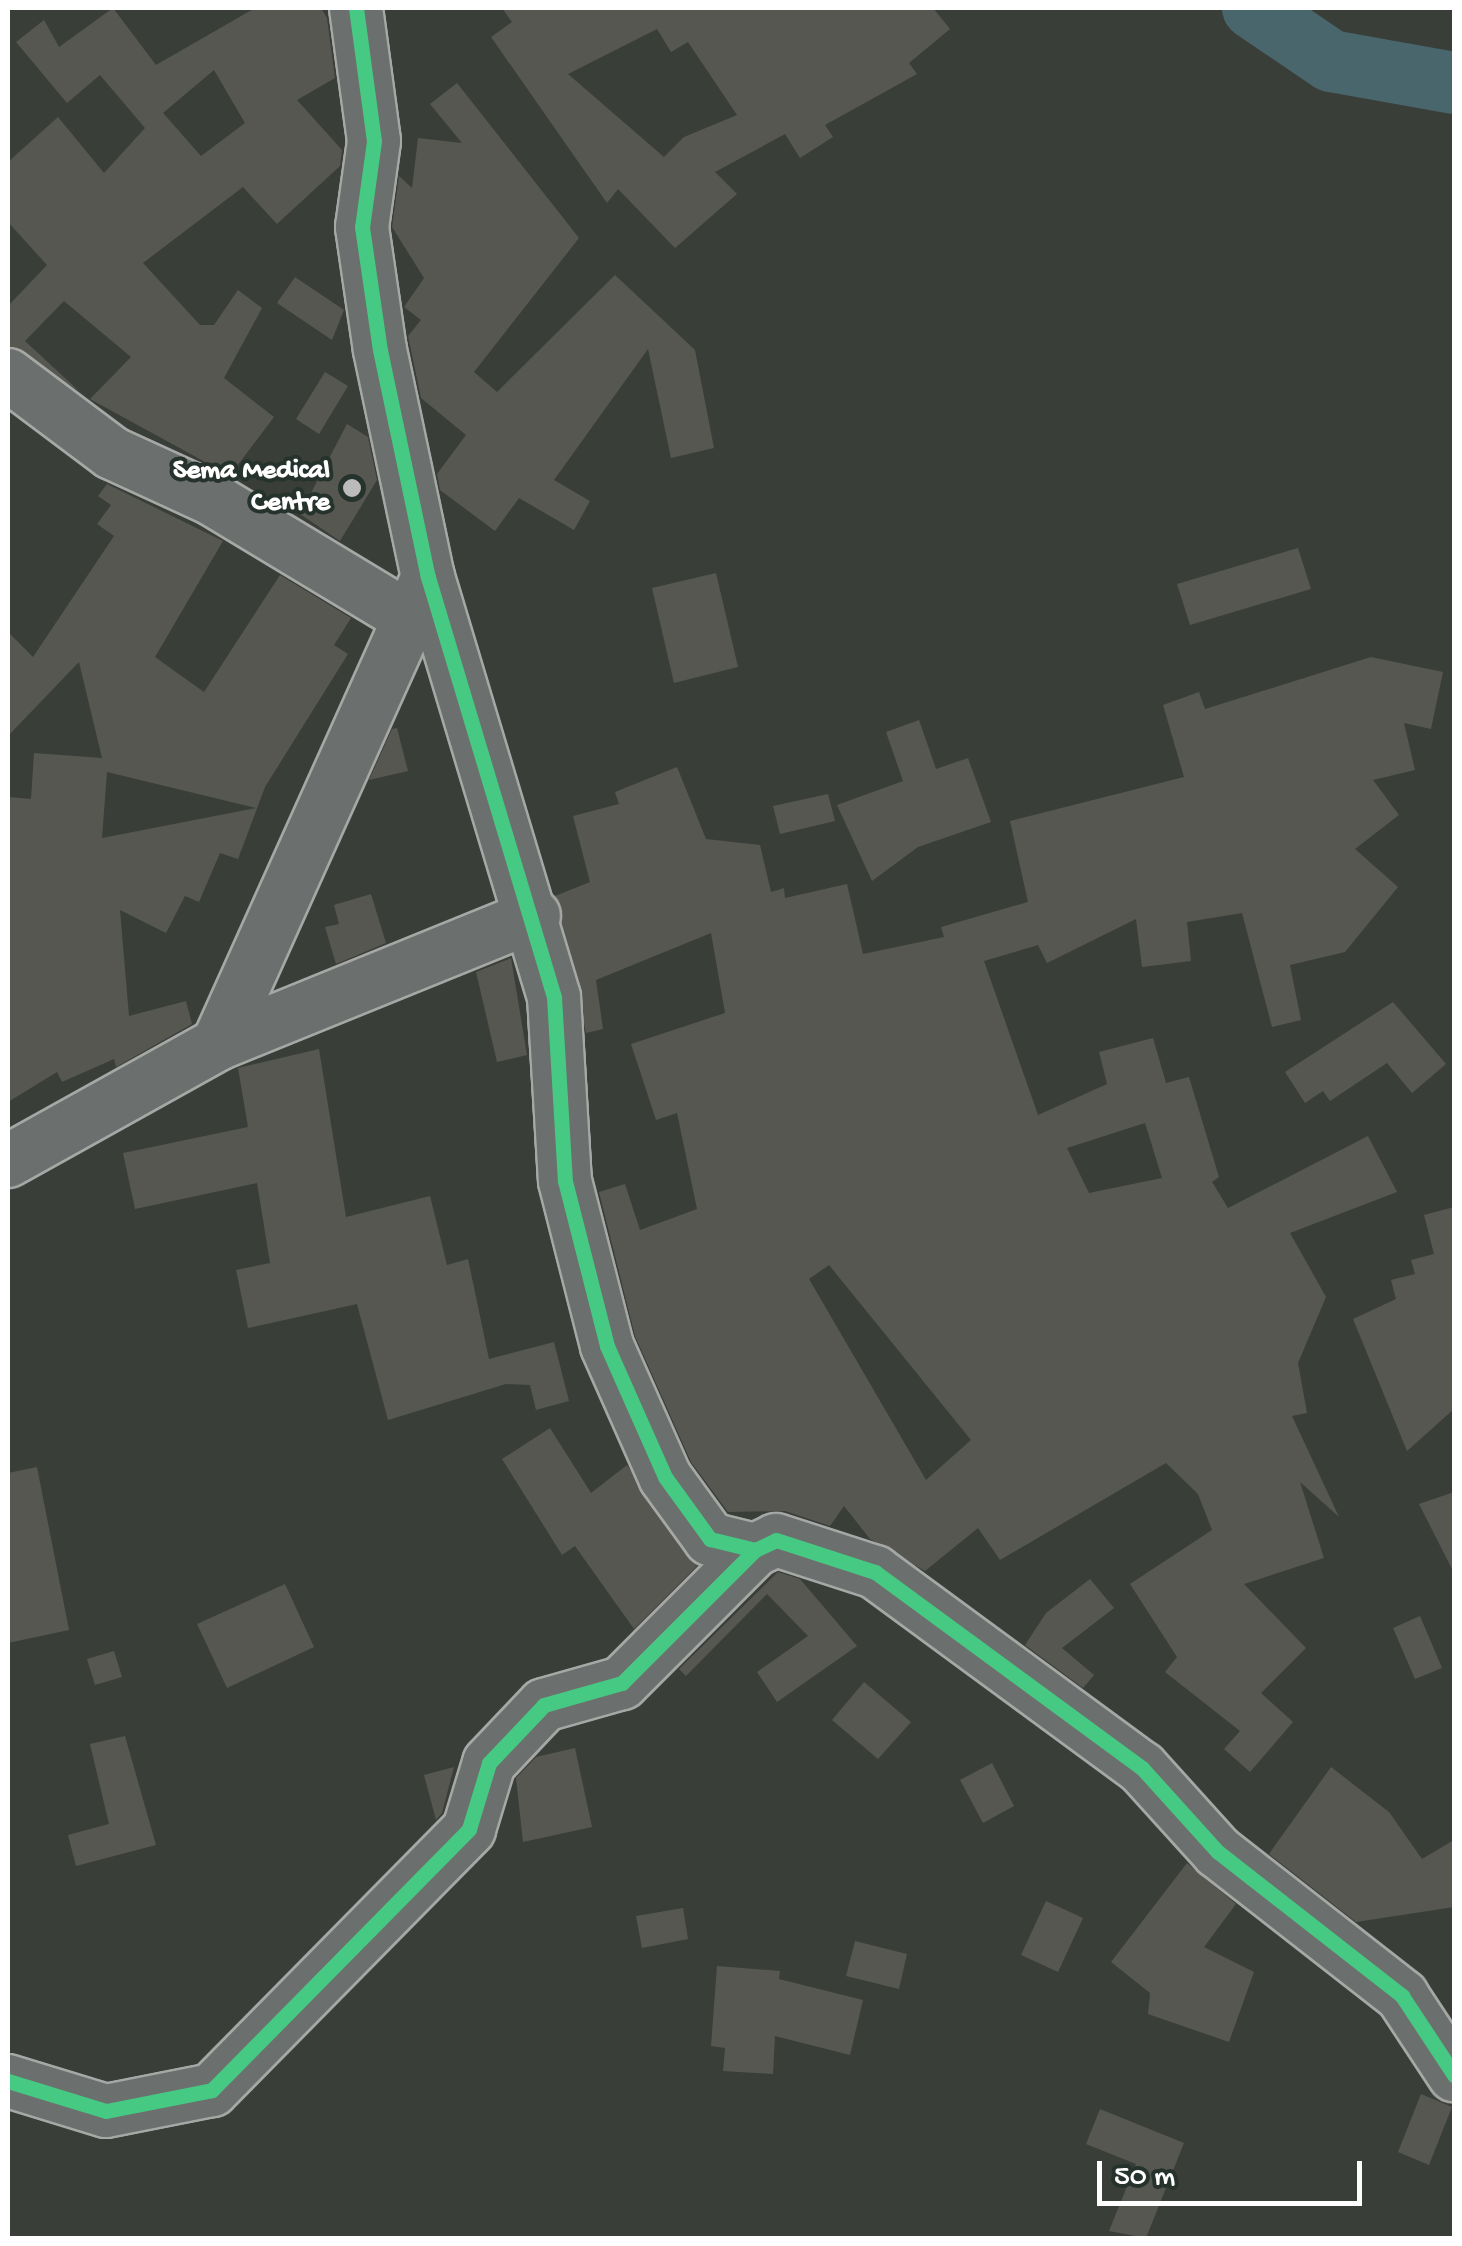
<!DOCTYPE html>
<html>
<head>
<meta charset="utf-8">
<style>
  body { margin:0 }
  #map { position:relative; width:1462px; height:2246px; overflow:hidden; background:#3a3e39; font-family:"Gochi Hand",sans-serif }
  div>[style] { position:absolute }
  [style*='--x'] { left:calc(var(--x)*1px); top:calc(var(--y)*1px); width:calc(var(--w)*1px); rotate:calc(var(--a)*1deg) }
  .river>* { height:62px; margin:-31px; padding:0 31px; transform-origin:31px; border-radius:31px; background:#49666c }
  .building>* { inset:0; background:#565751 }
  .roads { filter:drop-shadow(2px 0 #a6a8a6) drop-shadow(-2px 0 #a6a8a6) drop-shadow(0 2px #a6a8a6) drop-shadow(0 -2px #a6a8a6) }
  .minor>* { height:52px; margin:-26px; padding:0 26px; transform-origin:26px; border-radius:26px; background:#6b6f6d }
  .cycleway>* { height:15px; margin:-7.5px; padding:0 7.5px; transform-origin:7.5px; border-radius:7.5px; background:#46c982 }
  .dots>* { width:28px; height:28px; translate:-50% -50%; box-sizing:border-box; border:5px solid #26332d; border-radius:50% }
  span { translate:-50% -50%; white-space:nowrap; text-align:center; line-height:1.15; -webkit-text-stroke:8px #26332d; paint-order:stroke }
  .poi-label { font-size:28px; color:#fff; font-weight:700 }
  .right { translate:-100% -50%; text-align:right }
  .frame { position:absolute; inset:0; border:10px solid #fff; pointer-events:none }
  .scale { position:absolute; left:1097px; top:2161px; width:265px; height:45px; box-sizing:border-box; border:5px solid #fff; border-top:0; padding-left:12px; font-size:30px; line-height:35px; white-space:nowrap; color:#fff; -webkit-text-stroke:8px #26332d; paint-order:stroke }
</style>
</head>
<body>
<div id="map">
  <div class="river">
    <div style="--x:1253;--y:8;--w:94;--a:34.2"></div>
    <div style="--x:1331;--y:61;--w:125;--a:10.1"></div>
  </div>
  <div class="building">
    <div style="clip-path:polygon(evenodd,113px 8px,156px 65px,255px 8px,321px 8px,327px 18px,335px 78px,297px 100px,342px 150px,340px 166px,277px 224px,243px 187px,143px 263px,200px 325px,214px 325px,238px 290px,262px 308px,224px 378px,274px 417px,237px 466px,238px 480px,90px 399px,131px 357px,64px 301px,25px 341px,79px 391px,8px 346px,8px 306px,47px 265px,8px 222px,8px 162px,58px 117px,104px 173px,145px 128px,100px 75px,67px 103px,16px 42px,44px 20px,59px 47px,113px 8px,214px 70px,245px 123px,201px 156px,163px 113px,214px 70px)"></div>
    <div style="clip-path:polygon(evenodd,502px 8px,933px 8px,950px 29px,909px 63px,917px 74px,825px 125px,833px 137px,800px 158px,785px 134px,715px 172px,737px 194px,675px 248px,618px 189px,607px 203px,491px 37px,512px 22px,502px 8px,657px 29px,671px 52px,688px 42px,737px 115px,684px 137px,664px 157px,568px 74px,657px 29px)"></div>
    <div style="clip-path:polygon(457px 83px,579px 238px,474px 372px,497px 392px,615px 275px,695px 350px,714px 448px,671px 458px,648px 349px,554px 480px,590px 501px,574px 530px,519px 498px,495px 531px,440px 490px,437px 474px,466px 435px,421px 398px,408px 336px,421px 320px,404px 307px,424px 278px,392px 227px,399px 176px,412px 188px,418px 138px,462px 143px,430px 104px)"></div>
    <div style="clip-path:polygon(295px 277px,344px 310px,332px 340px,277px 303px)"></div>
    <div style="clip-path:polygon(325px 372px,348px 386px,319px 434px,296px 419px)"></div>
    <div style="clip-path:polygon(347px 424px,368px 437px,377px 480px,340px 541px,300px 514px)"></div>
    <div style="clip-path:polygon(evenodd,107px 484px,223px 541px,155px 657px,204px 692px,280px 575px,351px 618px,334px 645px,348px 654px,265px 787px,238px 859px,220px 853px,199px 902px,185px 896px,166px 933px,120px 910px,129px 1016px,186px 1001px,192px 1024px,116px 1067px,114px 1059px,62px 1082px,57px 1072px,8px 1102px,8px 797px,31px 799px,34px 753px,102px 758px,79px 662px,8px 736px,8px 632px,33px 657px,114px 536px,97px 524px,111px 505px,98px 496px,107px 484px,107px 772px,256px 808px,102px 838px,107px 772px)"></div>
    <div style="clip-path:polygon(1298px 548px,1311px 589px,1190px 625px,1177px 584px)"></div>
    <div style="clip-path:polygon(716px 573px,738px 667px,674px 683px,652px 588px)"></div>
    <div style="clip-path:polygon(evenodd,1371px 657px,1443px 672px,1431px 729px,1404px 723px,1415px 770px,1373px 780px,1399px 815px,1355px 849px,1398px 887px,1345px 952px,1290px 965px,1301px 1020px,1272px 1027px,1242px 913px,1187px 922px,1191px 961px,1142px 967px,1136px 919px,1047px 963px,1038px 945px,984px 961px,1038px 1115px,1107px 1084px,1099px 1052px,1153px 1038px,1166px 1083px,1189px 1077px,1219px 1177px,1212px 1182px,1228px 1208px,1368px 1136px,1397px 1192px,1290px 1233px,1326px 1297px,1298px 1363px,1307px 1413px,1292px 1416px,1339px 1517px,1300px 1482px,1324px 1558px,1244px 1584px,1306px 1648px,1261px 1693px,1293px 1722px,1250px 1772px,1224px 1749px,1240px 1731px,1165px 1672px,1177px 1657px,1130px 1584px,1212px 1530px,1198px 1494px,1166px 1463px,1000px 1560px,978px 1528px,925px 1571px,870px 1539px,844px 1506px,830px 1526px,785px 1511px,728px 1512px,691px 1462px,635px 1336px,599px 1192px,625px 1184px,640px 1230px,697px 1209px,677px 1113px,656px 1120px,631px 1044px,725px 1013px,711px 933px,596px 980px,603px 1029px,586px 1033px,555px 896px,590px 882px,573px 816px,619px 804px,615px 792px,677px 767px,706px 839px,760px 845px,771px 892px,784px 888px,785px 898px,847px 884px,863px 954px,944px 937px,941px 927px,1028px 902px,1010px 821px,1184px 777px,1163px 705px,1199px 692px,1205px 709px,1371px 657px,1145px 1123px,1162px 1178px,1089px 1193px,1067px 1148px,1145px 1123px,1371px 657px,829px 1265px,971px 1440px,926px 1480px,809px 1279px,829px 1265px)"></div>
    <div style="clip-path:polygon(919px 720px,936px 769px,968px 758px,991px 822px,918px 847px,872px 881px,837px 805px,903px 781px,886px 732px)"></div>
    <div style="clip-path:polygon(397px 728px,408px 771px,369px 780px,392px 729px)"></div>
    <div style="clip-path:polygon(828px 794px,835px 821px,780px 834px,773px 806px)"></div>
    <div style="clip-path:polygon(371px 894px,386px 943px,336px 964px,325px 927px,339px 924px,334px 905px)"></div>
    <div style="clip-path:polygon(511px 958px,527px 1055px,497px 1062px,476px 972px)"></div>
    <div style="clip-path:polygon(1393px 1002px,1446px 1064px,1412px 1093px,1387px 1063px,1330px 1101px,1323px 1091px,1305px 1103px,1285px 1072px)"></div>
    <div style="clip-path:polygon(319px 1049px,346px 1217px,430px 1196px,447px 1265px,468px 1259px,489px 1359px,554px 1342px,569px 1401px,536px 1410px,530px 1385px,506px 1384px,388px 1420px,357px 1304px,248px 1328px,236px 1270px,270px 1263px,257px 1183px,135px 1209px,123px 1153px,248px 1127px,238px 1068px)"></div>
    <div style="clip-path:polygon(1454px 1207px,1454px 1409px,1407px 1451px,1353px 1319px,1396px 1299px,1391px 1280px,1415px 1274px,1411px 1260px,1434px 1254px,1424px 1215px)"></div>
    <div style="clip-path:polygon(550px 1428px,591px 1493px,627px 1465px,698px 1565px,634px 1629px,575px 1546px,562px 1555px,502px 1459px)"></div>
    <div style="clip-path:polygon(37px 1467px,69px 1630px,8px 1643px,8px 1473px)"></div>
    <div style="clip-path:polygon(1454px 1492px,1454px 1573px,1419px 1504px)"></div>
    <div style="clip-path:polygon(778px 1572px,800px 1579px,857px 1646px,777px 1702px,757px 1672px,808px 1636px,767px 1594px,686px 1676px,679px 1669px)"></div>
    <div style="clip-path:polygon(1090px 1579px,1114px 1608px,1062px 1648px,1094px 1675px,1083px 1688px,1025px 1645px,1046px 1613px)"></div>
    <div style="clip-path:polygon(285px 1584px,314px 1647px,227px 1688px,197px 1624px)"></div>
    <div style="clip-path:polygon(1420px 1616px,1442px 1668px,1415px 1679px,1393px 1628px)"></div>
    <div style="clip-path:polygon(114px 1651px,122px 1677px,95px 1685px,87px 1659px)"></div>
    <div style="clip-path:polygon(864px 1682px,911px 1722px,878px 1759px,832px 1720px)"></div>
    <div style="clip-path:polygon(125px 1736px,156px 1845px,76px 1866px,68px 1835px,109px 1824px,90px 1744px)"></div>
    <div style="clip-path:polygon(575px 1748px,592px 1827px,523px 1842px,516px 1778px,536px 1757px)"></div>
    <div style="clip-path:polygon(992px 1763px,1014px 1806px,983px 1823px,960px 1780px)"></div>
    <div style="clip-path:polygon(454px 1767px,442px 1813px,436px 1820px,424px 1775px)"></div>
    <div style="clip-path:polygon(1331px 1767px,1389px 1812px,1422px 1859px,1454px 1840px,1454px 1907px,1356px 1922px,1269px 1854px)"></div>
    <div style="clip-path:polygon(1187px 1863px,1236px 1904px,1204px 1947px,1254px 1972px,1229px 2042px,1148px 2014px,1150px 1993px,1111px 1962px)"></div>
    <div style="clip-path:polygon(1046px 1901px,1083px 1918px,1058px 1972px,1021px 1955px)"></div>
    <div style="clip-path:polygon(683px 1908px,688px 1939px,642px 1948px,636px 1916px)"></div>
    <div style="clip-path:polygon(855px 1941px,907px 1954px,899px 1989px,846px 1976px)"></div>
    <div style="clip-path:polygon(717px 1966px,780px 1971px,779px 1979px,863px 2000px,850px 2055px,775px 2036px,773px 2074px,723px 2071px,725px 2048px,711px 2046px)"></div>
    <div style="clip-path:polygon(1421px 2094px,1452px 2107px,1429px 2165px,1398px 2152px)"></div>
    <div style="clip-path:polygon(1100px 2109px,1184px 2143px,1146px 2238px,1109px 2231px,1136px 2164px,1086px 2144px)"></div>
  </div>
  <div class="roads">
    <div class="minor">
      <div style="--x:356;--y:8;--w:134;--a:82.3"></div>
      <div style="--x:374;--y:141;--w:87;--a:97.9"></div>
      <div style="--x:362;--y:227;--w:124;--a:81.7"></div>
      <div style="--x:380;--y:350;--w:232;--a:78.1"></div>
      <div style="--x:428;--y:577;--w:438;--a:73.3"></div>
      <div style="--x:554;--y:997;--w:184;--a:86.6"></div>
      <div style="--x:565;--y:1181;--w:170;--a:75.7"></div>
      <div style="--x:607;--y:1346;--w:143;--a:66.1"></div>
      <div style="--x:665;--y:1477;--w:77;--a:54"></div>
      <div style="--x:710;--y:1539;--w:46;--a:13.7"></div>
      <div style="--x:755;--y:1550;--w:23;--a:-25"></div>
      <div style="--x:776;--y:1540;--w:104;--a:17.9"></div>
      <div style="--x:875;--y:1572;--w:331;--a:36.3"></div>
      <div style="--x:1142;--y:1768;--w:113;--a:47.9"></div>
      <div style="--x:1218;--y:1852;--w:234;--a:38"></div>
      <div style="--x:1402;--y:1996;--w:95;--a:56.6"></div>
      <div style="--x:8;--y:375;--w:130;--a:36.9"></div>
      <div style="--x:112;--y:453;--w:110;--a:24.7"></div>
      <div style="--x:212;--y:499;--w:224;--a:31.1"></div>
      <div style="--x:218;--y:1044;--w:512;--a:-65.79"></div>
      <div style="--x:8;--y:1161;--w:240;--a:-29.1"></div>
      <div style="--x:218;--y:1044;--w:341;--a:-22.1"></div>
      <div style="--x:8;--y:2081;--w:102;--a:17"></div>
      <div style="--x:106;--y:2111;--w:108;--a:-11.2"></div>
      <div style="--x:212;--y:2090;--w:366;--a:-45.4"></div>
      <div style="--x:469;--y:1829;--w:69;--a:-73.1"></div>
      <div style="--x:489;--y:1763;--w:80;--a:-46.5"></div>
      <div style="--x:544;--y:1705;--w:81;--a:-15.8"></div>
      <div style="--x:622;--y:1683;--w:188;--a:-45"></div>
    </div>
  </div>
  <div class="cycleway">
    <div style="--x:356;--y:8;--w:134;--a:82.3"></div>
    <div style="--x:374;--y:141;--w:87;--a:97.9"></div>
    <div style="--x:362;--y:227;--w:124;--a:81.7"></div>
    <div style="--x:380;--y:350;--w:232;--a:78.1"></div>
    <div style="--x:428;--y:577;--w:438;--a:73.3"></div>
    <div style="--x:554;--y:997;--w:184;--a:86.6"></div>
    <div style="--x:565;--y:1181;--w:170;--a:75.7"></div>
    <div style="--x:607;--y:1346;--w:143;--a:66.1"></div>
    <div style="--x:665;--y:1477;--w:77;--a:54"></div>
    <div style="--x:710;--y:1539;--w:46;--a:13.7"></div>
    <div style="--x:755;--y:1550;--w:23;--a:-25"></div>
    <div style="--x:776;--y:1540;--w:104;--a:17.9"></div>
    <div style="--x:875;--y:1572;--w:331;--a:36.3"></div>
    <div style="--x:1142;--y:1768;--w:113;--a:47.9"></div>
    <div style="--x:1218;--y:1852;--w:234;--a:38"></div>
    <div style="--x:1402;--y:1996;--w:95;--a:56.6"></div>
    <div style="--x:8;--y:2081;--w:102;--a:17"></div>
    <div style="--x:106;--y:2111;--w:108;--a:-11.2"></div>
    <div style="--x:212;--y:2090;--w:366;--a:-45.4"></div>
    <div style="--x:469;--y:1829;--w:69;--a:-73.1"></div>
    <div style="--x:489;--y:1763;--w:80;--a:-46.5"></div>
    <div style="--x:544;--y:1705;--w:81;--a:-15.8"></div>
    <div style="--x:622;--y:1683;--w:188;--a:-45"></div>
  </div>
  <div class="dots">
    <div style="left:352px;top:488px;background:#babbba"></div>
  </div>
  <div class="poi-label">
    <span class="right" style="left:330px;top:488px">Sema Medical<br>Centre</span>
  </div>
  <div class="frame"></div>
  <div class="scale">50 m</div>
</div>
</body>
</html>
